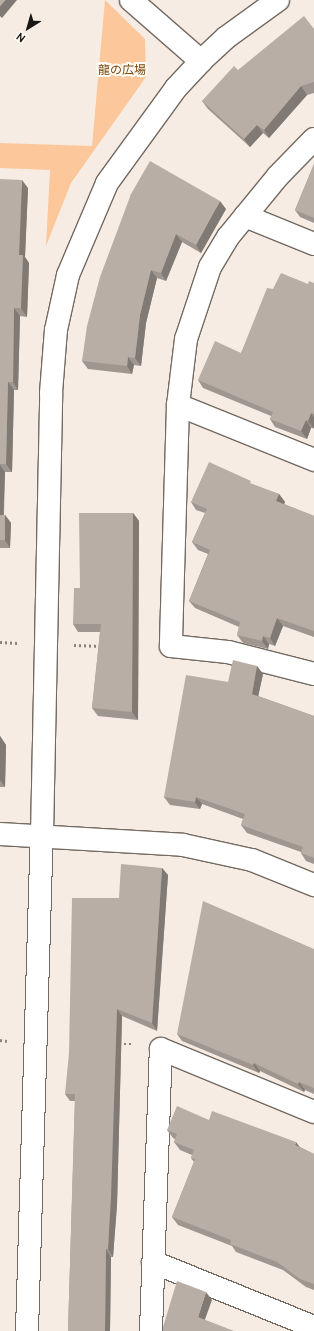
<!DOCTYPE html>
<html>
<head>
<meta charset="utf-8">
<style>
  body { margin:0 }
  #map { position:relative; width:314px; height:1331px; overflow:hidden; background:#f7ece3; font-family:Cabin,"Noto Sans JP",sans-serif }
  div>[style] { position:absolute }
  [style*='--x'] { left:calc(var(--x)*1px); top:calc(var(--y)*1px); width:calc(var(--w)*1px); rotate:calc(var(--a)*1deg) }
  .green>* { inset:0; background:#fcc79a }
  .path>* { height:2.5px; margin-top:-1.25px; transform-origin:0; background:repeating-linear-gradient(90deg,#8a837d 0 2px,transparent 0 5px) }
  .roads { filter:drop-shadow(1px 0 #736a62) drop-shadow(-1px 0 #736a62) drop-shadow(0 1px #736a62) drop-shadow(0 -1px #736a62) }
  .street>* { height:22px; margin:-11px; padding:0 11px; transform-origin:11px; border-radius:11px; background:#fff }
  .secondary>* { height:22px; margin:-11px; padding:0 11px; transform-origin:11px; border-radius:11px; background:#fff }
  .wall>* { inset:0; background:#9e968f }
  .shaded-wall>* { inset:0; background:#817a74 }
  .building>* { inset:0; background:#b8aea6 }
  span { translate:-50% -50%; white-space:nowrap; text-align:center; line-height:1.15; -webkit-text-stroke:4px #fffbf7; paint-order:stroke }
  .park-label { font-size:12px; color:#7b470b }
  .north { position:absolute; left:8px; top:8px; width:40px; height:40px; -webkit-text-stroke:3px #fffbf7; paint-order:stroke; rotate:217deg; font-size:11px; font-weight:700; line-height:16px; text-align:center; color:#1a1613 }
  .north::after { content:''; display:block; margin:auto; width:14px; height:18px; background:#1a1613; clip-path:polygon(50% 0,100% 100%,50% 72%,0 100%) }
</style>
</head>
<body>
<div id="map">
  <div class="green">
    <div style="clip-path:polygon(105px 0,145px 39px,146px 77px,71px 183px,46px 246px,50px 170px,0 168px,0 143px,92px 146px)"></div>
  </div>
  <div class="path">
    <div style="--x:0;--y:642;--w:18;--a:3"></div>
    <div style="--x:74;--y:645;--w:27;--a:2"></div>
    <div style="--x:0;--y:1040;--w:7;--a:8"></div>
    <div style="--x:119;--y:1044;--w:15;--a:0"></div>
  </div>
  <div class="roads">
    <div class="street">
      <div style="--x:131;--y:0;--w:93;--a:41.1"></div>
      <div style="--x:314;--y:139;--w:52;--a:134.2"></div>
      <div style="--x:278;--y:176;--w:79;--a:129.3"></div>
      <div style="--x:228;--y:237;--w:35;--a:121"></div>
      <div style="--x:210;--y:267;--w:76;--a:108.4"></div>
      <div style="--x:186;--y:339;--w:66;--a:96.9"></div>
      <div style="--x:178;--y:405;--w:241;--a:91.7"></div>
      <div style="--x:171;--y:646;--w:57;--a:6"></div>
      <div style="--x:228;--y:652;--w:89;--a:14.3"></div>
      <div style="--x:245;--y:216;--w:74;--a:22.1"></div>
      <div style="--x:178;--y:405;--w:147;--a:22"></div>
      <div style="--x:0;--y:834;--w:183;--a:3.4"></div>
      <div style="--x:183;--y:845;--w:71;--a:12.3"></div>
      <div style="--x:252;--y:860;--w:67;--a:22"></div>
      <div style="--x:153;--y:1262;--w:174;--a:22"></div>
      <div style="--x:151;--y:1331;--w:282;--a:-88"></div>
      <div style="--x:161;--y:1049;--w:165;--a:22.4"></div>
    </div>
    <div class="secondary">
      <div style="--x:27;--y:1331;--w:496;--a:-88.3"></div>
      <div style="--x:42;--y:835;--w:442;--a:-88.8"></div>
      <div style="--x:51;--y:393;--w:63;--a:-85.5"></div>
      <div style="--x:56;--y:330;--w:56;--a:-77.7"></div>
      <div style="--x:68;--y:275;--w:100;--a:-67"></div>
      <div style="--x:107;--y:183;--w:117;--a:-54"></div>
      <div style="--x:176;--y:88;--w:37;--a:-47"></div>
      <div style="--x:201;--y:61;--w:35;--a:-43"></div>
      <div style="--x:227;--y:37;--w:63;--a:-36"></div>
    </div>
  </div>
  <div class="wall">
    <div style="clip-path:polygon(314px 29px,314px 93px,307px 95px,269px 138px,263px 133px,250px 147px,208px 109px,202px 101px,238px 70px)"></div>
    <div style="clip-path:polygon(314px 164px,314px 223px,300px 217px,295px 210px)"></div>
    <div style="clip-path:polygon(0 179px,28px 188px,25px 257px,29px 263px,27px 317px,20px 316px,18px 390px,14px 390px,12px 472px,5px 472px,4px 515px,5px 515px,11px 523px,10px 548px,0 548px)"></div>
    <div style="clip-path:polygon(131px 194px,226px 209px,201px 253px,182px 242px,166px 281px,157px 278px,146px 323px,141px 366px,134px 365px,132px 374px,88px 369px,82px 361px)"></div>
    <div style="clip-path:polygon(314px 283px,314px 428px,311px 428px,307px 439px,275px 427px,270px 419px,271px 416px,203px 388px,198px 380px,241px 353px,273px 289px,308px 284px)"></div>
    <div style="clip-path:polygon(253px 485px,279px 494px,285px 502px,284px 504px,314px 516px,314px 637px,283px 626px,275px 646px,269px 644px,268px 649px,243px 643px,237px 635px,239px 627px,195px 608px,189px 601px,208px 554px,198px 550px,192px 542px,205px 513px,196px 510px,191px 502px)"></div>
    <div style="clip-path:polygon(133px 513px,139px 521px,138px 720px,98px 716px,92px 708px,100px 632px,78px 632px,73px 624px,80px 588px)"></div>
    <div style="clip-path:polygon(257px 666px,263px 674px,258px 696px,314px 716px,314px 864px,306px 861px,301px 853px,301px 852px,247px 833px,241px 825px,243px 819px,202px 804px,200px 809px,170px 805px,164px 797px,228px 682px)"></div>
    <div style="clip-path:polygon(0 736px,6px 745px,5px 787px,0 787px)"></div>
    <div style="clip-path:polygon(162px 868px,168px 875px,157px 1031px,122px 1016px,117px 1205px,113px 1257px,111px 1257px,110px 1331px,68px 1331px,75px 1101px,70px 1101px,65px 1094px,119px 898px)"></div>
    <div style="clip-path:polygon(314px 949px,314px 1094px,305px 1090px,304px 1092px,260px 1071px,259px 1073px,182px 1041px,177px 1034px)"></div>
    <div style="clip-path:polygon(209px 1120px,300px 1147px,314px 1154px,314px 1290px,306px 1287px,283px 1270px,236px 1252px,232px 1246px,178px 1225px,172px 1217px,194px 1162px,191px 1158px,192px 1155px,180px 1150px,174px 1142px,175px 1139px,173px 1138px,167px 1130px)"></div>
  </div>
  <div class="shaded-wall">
    <div style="clip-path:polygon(5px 0,17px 0,2px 18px,0 16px,0 6px)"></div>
    <div style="clip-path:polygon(301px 86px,307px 95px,269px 138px,264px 130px)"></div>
    <div style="clip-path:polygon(257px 125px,263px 133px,250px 147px,244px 139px)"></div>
    <div style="clip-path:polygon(22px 180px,28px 188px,25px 257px,29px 263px,27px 317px,21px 308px,19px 255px)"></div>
    <div style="clip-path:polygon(220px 201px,226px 209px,201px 253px,196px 245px)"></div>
    <div style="clip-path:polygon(176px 234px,182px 242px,166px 281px,161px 273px)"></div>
    <div style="clip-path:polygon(151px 270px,157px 278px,146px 323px,141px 366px,135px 358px,140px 315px)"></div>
    <div style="clip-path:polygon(14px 308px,20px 316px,18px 390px,13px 382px)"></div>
    <div style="clip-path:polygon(128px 357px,134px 365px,132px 374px,127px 366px)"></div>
    <div style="clip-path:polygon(8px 382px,14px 390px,12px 472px,6px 464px)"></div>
    <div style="clip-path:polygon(311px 413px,314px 417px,314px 429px,308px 421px)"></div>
    <div style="clip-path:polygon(306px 420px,311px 428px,307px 439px,301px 431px)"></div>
    <div style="clip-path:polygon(0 465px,5px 472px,3px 523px,0 518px)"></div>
    <div style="clip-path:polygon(279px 494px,285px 502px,282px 509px,276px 501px)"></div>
    <div style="clip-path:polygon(133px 513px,139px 521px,138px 720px,132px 712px)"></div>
    <div style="clip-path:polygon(5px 515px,11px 523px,10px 548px,5px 540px)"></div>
    <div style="clip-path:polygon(277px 618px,283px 626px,275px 646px,270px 638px)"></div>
    <div style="clip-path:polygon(263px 636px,269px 644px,268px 649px,262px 641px)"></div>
    <div style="clip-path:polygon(257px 666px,263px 674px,257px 702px,252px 694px)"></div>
    <div style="clip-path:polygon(0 736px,6px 745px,5px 787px,0 780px)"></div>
    <div style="clip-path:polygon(196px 797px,202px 804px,200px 809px,195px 802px)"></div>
    <div style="clip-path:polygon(162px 868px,168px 875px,157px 1031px,152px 1023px)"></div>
    <div style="clip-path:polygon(117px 1009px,122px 1016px,117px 1205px,113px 1257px,108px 1249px)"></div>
    <div style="clip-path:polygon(254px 1063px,260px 1071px,259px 1073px,253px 1065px)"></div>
    <div style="clip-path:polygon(299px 1082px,305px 1090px,304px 1092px,298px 1084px)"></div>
    <div style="clip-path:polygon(296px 1142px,302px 1150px,295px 1145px)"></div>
    <div style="clip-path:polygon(106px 1249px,111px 1257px,110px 1331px,105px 1331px)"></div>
    <div style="clip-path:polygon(206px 1292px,212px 1300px,203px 1325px,198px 1317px)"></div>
  </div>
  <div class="building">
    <div style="clip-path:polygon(0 0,5px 0,0 6px)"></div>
    <div style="clip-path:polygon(304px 16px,314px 29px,314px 82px,301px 86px,264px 130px,257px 125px,244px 139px,202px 101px,234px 66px,238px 70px)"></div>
    <div style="clip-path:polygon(150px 161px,220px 201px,196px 245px,176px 234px,161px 273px,151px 270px,140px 315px,135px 358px,128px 357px,127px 366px,82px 361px,87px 326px,100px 277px,131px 194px)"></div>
    <div style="clip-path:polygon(314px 164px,314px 218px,295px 210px)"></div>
    <div style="clip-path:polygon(0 179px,22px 180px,19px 255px,23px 255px,21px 308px,14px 308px,13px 382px,8px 382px,6px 464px,0 464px)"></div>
    <div style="clip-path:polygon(281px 273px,308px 284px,309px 281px,314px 283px,314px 414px,311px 413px,308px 421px,306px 420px,301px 431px,270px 419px,273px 412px,198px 380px,215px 341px,241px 353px,267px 288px,273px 289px)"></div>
    <div style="clip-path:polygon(209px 462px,251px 481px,250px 483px,279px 494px,276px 501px,314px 516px,314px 631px,277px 618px,270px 638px,263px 636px,262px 641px,237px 635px,240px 622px,189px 601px,210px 550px,192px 542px,207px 509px,191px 502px)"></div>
    <div style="clip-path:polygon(79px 513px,133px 513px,132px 712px,92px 708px,101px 624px,73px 624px,74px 588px,80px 588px)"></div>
    <div style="clip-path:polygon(0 515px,5px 515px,5px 540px,0 540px)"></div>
    <div style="clip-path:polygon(233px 660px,257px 666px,252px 694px,314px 716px,314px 858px,301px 853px,303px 847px,241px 825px,245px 814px,196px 797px,195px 802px,164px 797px,186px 675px,228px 682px)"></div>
    <div style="clip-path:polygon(121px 864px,162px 868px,152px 1023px,117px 1009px,111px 1198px,108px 1249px,106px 1249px,105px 1331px,68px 1331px,75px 1094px,65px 1094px,69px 1053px,72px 898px,119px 898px)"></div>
    <div style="clip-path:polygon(203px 901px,314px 949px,314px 1088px,299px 1082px,298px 1084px,254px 1063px,253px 1065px,177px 1034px)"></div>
    <div style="clip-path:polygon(177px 1106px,209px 1120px,212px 1111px,296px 1142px,295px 1145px,314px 1154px,314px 1284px,300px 1279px,277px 1262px,230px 1244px,231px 1240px,172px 1217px,195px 1159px,191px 1158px,194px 1150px,174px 1142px,177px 1134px,167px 1130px)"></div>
    <div style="clip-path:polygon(177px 1281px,206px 1292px,198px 1317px,234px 1331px,163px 1331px,163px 1327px)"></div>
  </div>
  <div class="park-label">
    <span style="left:122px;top:70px">龍の広場</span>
  </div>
  <div class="north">N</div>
</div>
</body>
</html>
